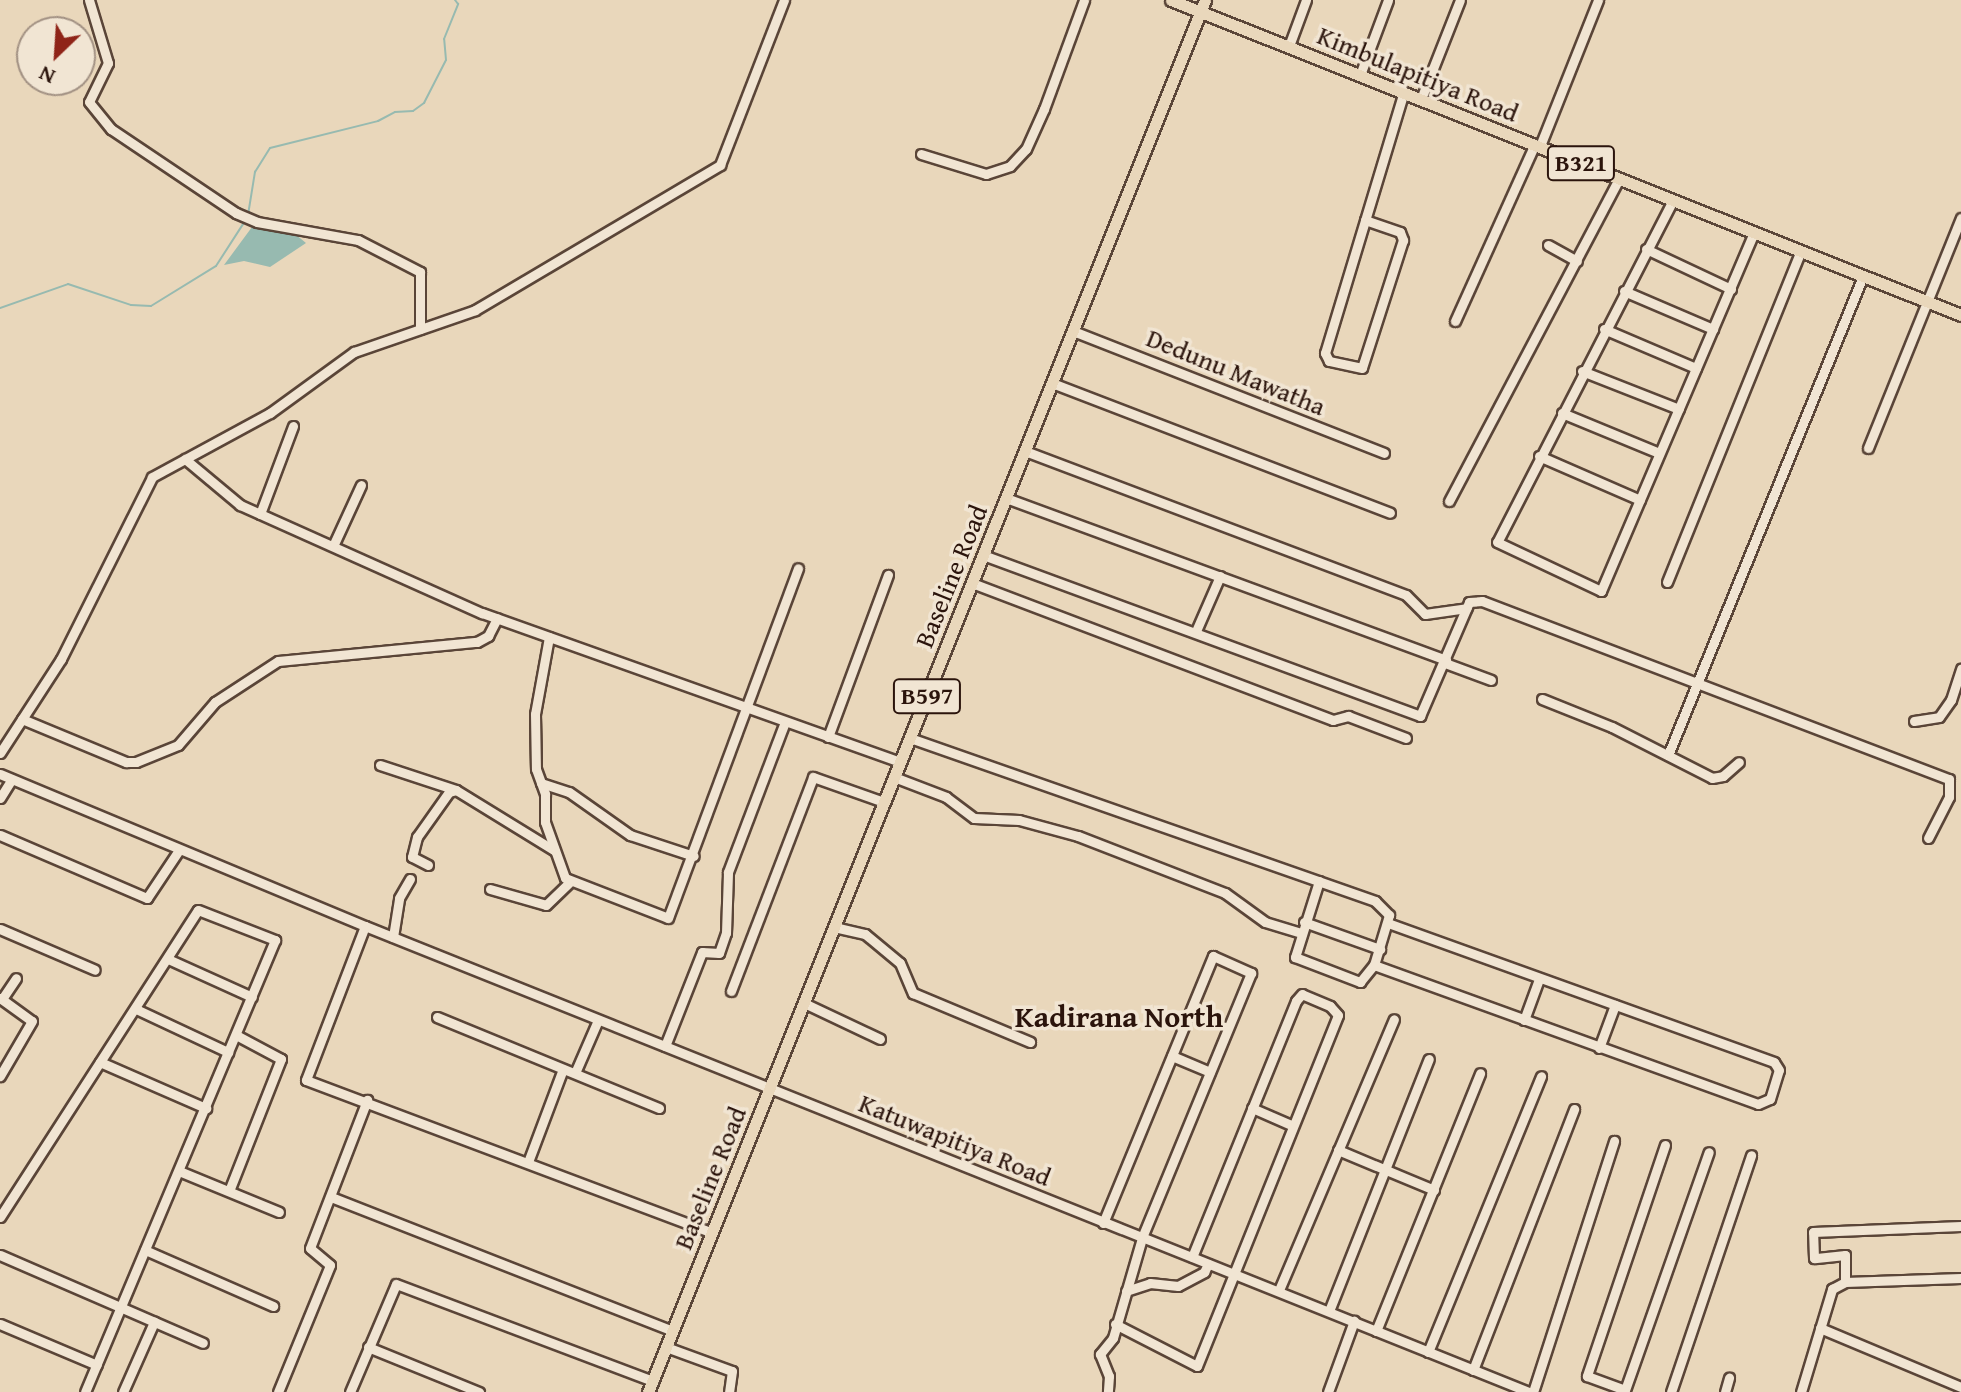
<!DOCTYPE html>
<html>
<head>
<meta charset="utf-8">
<style>
  body { margin:0 }
  #map { position:relative; width:1961px; height:1392px; overflow:hidden; background:#e9d7bb; font-family:"Gentium Book Plus",serif }
  div>[style] { position:absolute }
  [style*='--x'] { left:calc(var(--x)*1px); top:calc(var(--y)*1px); width:calc(var(--w)*1px); rotate:calc(var(--a)*1deg) }
  .water>* { inset:0; background:#97bab0 }
  .stream>* { height:2px; margin:-1px; padding:0 1px; transform-origin:1px; border-radius:1px; background:#97bab0 }
  .roads { filter:drop-shadow(2px 0 #5a4538) drop-shadow(-2px 0 #5a4538) drop-shadow(0 2px #5a4538) drop-shadow(0 -2px #5a4538) }
  .minor>* { height:9px; margin:-4.5px; padding:0 4.5px; transform-origin:4.5px; border-radius:4.5px; background:#f1e5d3 }
  .major>* { height:11px; margin:-5.5px; padding:0 5.5px; transform-origin:5.5px; border-radius:5.5px; background:#e9d7bb }
  span { translate:-50% -50%; white-space:nowrap; text-align:center; line-height:1.15; -webkit-text-stroke:7px #f1e5d3; paint-order:stroke }
  .shield-label span { padding:2px 6px; background:#f1e5d3; border:2px solid; border-radius:6px; -webkit-text-stroke-width:0 }
  .shield-label { font-size:24px; color:#2b140c; font-weight:700 }
  .street-label { font-size:26px; color:#2b140c }
  .quarter-label { font-size:30px; color:#2b140c; font-weight:700 }
  .north { position:absolute; left:16px; top:16px; width:80px; height:80px; box-sizing:border-box; background:#f1e5d3; border:2px solid #a29183; border-radius:50%; rotate:205deg; font-size:22px; font-weight:700; line-height:32px; text-align:center; color:#2b140c }
  .north::after { content:''; display:block; margin:auto; width:28px; height:36px; background:#8f2418; clip-path:polygon(50% 0,100% 100%,50% 72%,0 100%) }
</style>
</head>
<body>
<div id="map">
  <div class="water">
    <div style="clip-path:polygon(252px 227px,295px 234px,306px 243px,270px 267px,244px 261px,224px 265px)"></div>
  </div>
  <div class="stream">
    <div style="--x:248;--y:215;--w:44;--a:-80.8"></div>
    <div style="--x:255;--y:172;--w:28;--a:-58"></div>
    <div style="--x:270;--y:148;--w:111;--a:-14"></div>
    <div style="--x:378;--y:121;--w:19;--a:-28"></div>
    <div style="--x:395;--y:112;--w:18;--a:-3"></div>
    <div style="--x:413;--y:111;--w:14;--a:-36"></div>
    <div style="--x:424;--y:103;--w:48;--a:-62.9"></div>
    <div style="--x:446;--y:60;--w:21;--a:-95"></div>
    <div style="--x:444;--y:39;--w:38;--a:-68"></div>
    <div style="--x:458;--y:4;--w:5;--a:-127"></div>
    <div style="--x:0;--y:308;--w:72;--a:-19.4"></div>
    <div style="--x:68;--y:284;--w:66;--a:18.4"></div>
    <div style="--x:131;--y:305;--w:20;--a:3"></div>
    <div style="--x:151;--y:306;--w:76;--a:-31.6"></div>
    <div style="--x:216;--y:266;--w:54;--a:-57.2"></div>
  </div>
  <div class="roads">
    <div class="minor">
      <div style="--x:89;--y:0;--w:66;--a:73.2"></div>
      <div style="--x:108;--y:63;--w:43;--a:116"></div>
      <div style="--x:89;--y:102;--w:35;--a:51"></div>
      <div style="--x:111;--y:129;--w:151;--a:33.9"></div>
      <div style="--x:236;--y:213;--w:23;--a:23"></div>
      <div style="--x:257;--y:222;--w:103;--a:10.1"></div>
      <div style="--x:358;--y:240;--w:70;--a:27.3"></div>
      <div style="--x:420;--y:272;--w:57;--a:90"></div>
      <div style="--x:1289;--y:46;--w:49;--a:-69.7"></div>
      <div style="--x:1360;--y:75;--w:80;--a:-69.5"></div>
      <div style="--x:1421;--y:99;--w:106;--a:-68.5"></div>
      <div style="--x:1540;--y:146;--w:157;--a:-68.3"></div>
      <div style="--x:921;--y:154;--w:68;--a:17.1"></div>
      <div style="--x:986;--y:174;--w:25;--a:-18"></div>
      <div style="--x:1010;--y:166;--w:23;--a:-47"></div>
      <div style="--x:1026;--y:149;--w:44;--a:-65.8"></div>
      <div style="--x:1044;--y:109;--w:116;--a:-69.8"></div>
      <div style="--x:1672;--y:202;--w:382;--a:117.2"></div>
      <div style="--x:1497;--y:542;--w:115;--a:25.2"></div>
      <div style="--x:1601;--y:591;--w:389;--a:-66.9"></div>
      <div style="--x:1365;--y:220;--w:37;--a:19"></div>
      <div style="--x:1400;--y:232;--w:9;--a:69"></div>
      <div style="--x:1403;--y:240;--w:134;--a:107.8"></div>
      <div style="--x:1362;--y:368;--w:34;--a:-168"></div>
      <div style="--x:1329;--y:361;--w:9;--a:-117"></div>
      <div style="--x:1325;--y:353;--w:273;--a:-73.2"></div>
      <div style="--x:1548;--y:245;--w:33;--a:29"></div>
      <div style="--x:1646;--y:249;--w:94;--a:25.2"></div>
      <div style="--x:1624;--y:291;--w:97;--a:23.1"></div>
      <div style="--x:1455;--y:321;--w:194;--a:-65.7"></div>
      <div style="--x:1604;--y:329;--w:100;--a:23"></div>
      <div style="--x:1073;--y:331;--w:334;--a:21.4"></div>
      <div style="--x:1582;--y:371;--w:104;--a:21.4"></div>
      <div style="--x:1052;--y:383;--w:362;--a:21"></div>
      <div style="--x:1562;--y:413;--w:105;--a:22.4"></div>
      <div style="--x:1868;--y:448;--w:248;--a:-68"></div>
      <div style="--x:1025;--y:451;--w:407;--a:20.7"></div>
      <div style="--x:1406;--y:595;--w:27;--a:45"></div>
      <div style="--x:1425;--y:614;--w:42;--a:-8.1"></div>
      <div style="--x:1539;--y:456;--w:110;--a:23.5"></div>
      <div style="--x:185;--y:459;--w:72;--a:39.9"></div>
      <div style="--x:240;--y:505;--w:265;--a:24.1"></div>
      <div style="--x:482;--y:613;--w:444;--a:19.6"></div>
      <div style="--x:1006;--y:498;--w:469;--a:20.2"></div>
      <div style="--x:1449;--y:501;--w:364;--a:-62.2"></div>
      <div style="--x:260;--y:514;--w:94;--a:-69.4"></div>
      <div style="--x:333;--y:546;--w:67;--a:-65.3"></div>
      <div style="--x:983;--y:555;--w:466;--a:20.2"></div>
      <div style="--x:1420;--y:716;--w:124;--a:-66.7"></div>
      <div style="--x:1469;--y:602;--w:13;--a:-4"></div>
      <div style="--x:1482;--y:601;--w:500;--a:20.9"></div>
      <div style="--x:1949;--y:779;--w:18;--a:90"></div>
      <div style="--x:1949;--y:797;--w:46;--a:117.1"></div>
      <div style="--x:1667;--y:582;--w:357;--a:-68"></div>
      <div style="--x:972;--y:583;--w:386;--a:20.8"></div>
      <div style="--x:1333;--y:720;--w:16;--a:-15"></div>
      <div style="--x:1348;--y:716;--w:62;--a:20.8"></div>
      <div style="--x:1196;--y:631;--w:60;--a:-66.4"></div>
      <div style="--x:549;--y:637;--w:78;--a:100.3"></div>
      <div style="--x:535;--y:714;--w:55;--a:89"></div>
      <div style="--x:536;--y:769;--w:27;--a:70"></div>
      <div style="--x:545;--y:794;--w:28;--a:90"></div>
      <div style="--x:545;--y:822;--w:59;--a:70.3"></div>
      <div style="--x:565;--y:878;--w:110;--a:21.2"></div>
      <div style="--x:668;--y:918;--w:373;--a:-69.6"></div>
      <div style="--x:1445;--y:663;--w:49;--a:20.3"></div>
      <div style="--x:1542;--y:699;--w:75;--a:21.8"></div>
      <div style="--x:1612;--y:727;--w:112;--a:27"></div>
      <div style="--x:1712;--y:778;--w:11;--a:-10"></div>
      <div style="--x:1723;--y:776;--w:21;--a:-41"></div>
      <div style="--x:22;--y:719;--w:113;--a:22.5"></div>
      <div style="--x:126;--y:762;--w:10;--a:0"></div>
      <div style="--x:136;--y:762;--w:45;--a:-22"></div>
      <div style="--x:178;--y:745;--w:57;--a:-49.3"></div>
      <div style="--x:215;--y:702;--w:75;--a:-33.1"></div>
      <div style="--x:278;--y:661;--w:200;--a:-5.5"></div>
      <div style="--x:477;--y:642;--w:13;--a:-29"></div>
      <div style="--x:488;--y:636;--w:20;--a:-63"></div>
      <div style="--x:1914;--y:721;--w:25;--a:-9"></div>
      <div style="--x:1939;--y:717;--w:21;--a:-55"></div>
      <div style="--x:1951;--y:700;--w:33;--a:-72"></div>
      <div style="--x:828;--y:737;--w:173;--a:-69.7"></div>
      <div style="--x:910;--y:738;--w:493;--a:19.3"></div>
      <div style="--x:1375;--y:901;--w:20;--a:45"></div>
      <div style="--x:1389;--y:915;--w:52;--a:106.7"></div>
      <div style="--x:1374;--y:965;--w:408;--a:19.9"></div>
      <div style="--x:1758;--y:1104;--w:13;--a:-23"></div>
      <div style="--x:1770;--y:1099;--w:30;--a:-73"></div>
      <div style="--x:1779;--y:1070;--w:9;--a:-122"></div>
      <div style="--x:1774;--y:1062;--w:410;--a:-160.2"></div>
      <div style="--x:0;--y:753;--w:112;--a:-57"></div>
      <div style="--x:61;--y:659;--w:203;--a:-63.4"></div>
      <div style="--x:152;--y:477;--w:134;--a:-28.5"></div>
      <div style="--x:270;--y:413;--w:104;--a:-36"></div>
      <div style="--x:354;--y:352;--w:128;--a:-19.1"></div>
      <div style="--x:475;--y:310;--w:285;--a:-30.6"></div>
      <div style="--x:720;--y:165;--w:177;--a:-68.8"></div>
      <div style="--x:1668;--y:755;--w:517;--a:-67.85"></div>
      <div style="--x:380;--y:765;--w:80;--a:18.2"></div>
      <div style="--x:456;--y:790;--w:116;--a:31.6"></div>
      <div style="--x:0;--y:774;--w:395;--a:22.6"></div>
      <div style="--x:365;--y:926;--w:1254;--a:21.82"></div>
      <div style="--x:894;--y:777;--w:56;--a:21"></div>
      <div style="--x:946;--y:797;--w:35;--a:37"></div>
      <div style="--x:974;--y:818;--w:45;--a:2.5"></div>
      <div style="--x:1019;--y:820;--w:61;--a:15.2"></div>
      <div style="--x:1078;--y:836;--w:158;--a:21.2"></div>
      <div style="--x:1225;--y:893;--w:49;--a:35.9"></div>
      <div style="--x:1265;--y:922;--w:37;--a:17"></div>
      <div style="--x:541;--y:783;--w:29;--a:18"></div>
      <div style="--x:569;--y:792;--w:75;--a:35.2"></div>
      <div style="--x:630;--y:835;--w:67;--a:18.2"></div>
      <div style="--x:0;--y:798;--w:22;--a:-58"></div>
      <div style="--x:0;--y:835;--w:160;--a:23.2"></div>
      <div style="--x:147;--y:898;--w:58;--a:-56.3"></div>
      <div style="--x:428;--y:865;--w:18;--a:-153"></div>
      <div style="--x:412;--y:857;--w:21;--a:-76"></div>
      <div style="--x:417;--y:837;--w:55;--a:-54.6"></div>
      <div style="--x:449;--y:792;--w:7;--a:-16"></div>
      <div style="--x:1319;--y:881;--w:80;--a:107.5"></div>
      <div style="--x:1295;--y:957;--w:70;--a:21"></div>
      <div style="--x:1360;--y:982;--w:22;--a:-51"></div>
      <div style="--x:490;--y:889;--w:58;--a:15.9"></div>
      <div style="--x:546;--y:905;--w:32;--a:-44"></div>
      <div style="--x:1304;--y:922;--w:81;--a:19.6"></div>
      <div style="--x:365;--y:926;--w:165;--a:111"></div>
      <div style="--x:306;--y:1080;--w:434;--a:20.6"></div>
      <div style="--x:834;--y:927;--w:32;--a:13"></div>
      <div style="--x:865;--y:934;--w:45;--a:39.6"></div>
      <div style="--x:900;--y:963;--w:33;--a:67"></div>
      <div style="--x:913;--y:993;--w:127;--a:22.7"></div>
      <div style="--x:0;--y:929;--w:103;--a:23.3"></div>
      <div style="--x:393;--y:937;--w:39;--a:-81"></div>
      <div style="--x:399;--y:898;--w:22;--a:-60"></div>
      <div style="--x:168;--y:959;--w:92;--a:24.3"></div>
      <div style="--x:731;--y:991;--w:229;--a:-69"></div>
      <div style="--x:813;--y:777;--w:75;--a:19.4"></div>
      <div style="--x:0;--y:998;--w:39;--a:36"></div>
      <div style="--x:32;--y:1021;--w:64;--a:120.2"></div>
      <div style="--x:2;--y:999;--w:25;--a:-56"></div>
      <div style="--x:804;--y:1003;--w:84;--a:25.3"></div>
      <div style="--x:136;--y:1009;--w:102;--a:25.1"></div>
      <div style="--x:437;--y:1017;--w:240;--a:22.3"></div>
      <div style="--x:1524;--y:1020;--w:44;--a:-69.9"></div>
      <div style="--x:665;--y:1046;--w:101;--a:-68.5"></div>
      <div style="--x:702;--y:952;--w:17;--a:3"></div>
      <div style="--x:719;--y:953;--w:21;--a:-71"></div>
      <div style="--x:726;--y:933;--w:61;--a:-88.1"></div>
      <div style="--x:728;--y:872;--w:160;--a:-69.2"></div>
      <div style="--x:1599;--y:1048;--w:46;--a:-69.6"></div>
      <div style="--x:1172;--y:1056;--w:41;--a:22.8"></div>
      <div style="--x:100;--y:1062;--w:116;--a:23.5"></div>
      <div style="--x:575;--y:1073;--w:58;--a:-66.5"></div>
      <div style="--x:1252;--y:1108;--w:43;--a:23.6"></div>
      <div style="--x:1665;--y:1145;--w:244;--a:108.7"></div>
      <div style="--x:1587;--y:1376;--w:40;--a:20.2"></div>
      <div style="--x:1625;--y:1390;--w:252;--a:-70.6"></div>
      <div style="--x:1338;--y:1150;--w:104;--a:22.6"></div>
      <div style="--x:528;--y:1162;--w:99;--a:-69.4"></div>
      <div style="--x:179;--y:1171;--w:108;--a:22.3"></div>
      <div style="--x:229;--y:1191;--w:142;--a:-68.5"></div>
      <div style="--x:281;--y:1059;--w:51;--a:-151.9"></div>
      <div style="--x:331;--y:1197;--w:367;--a:21.4"></div>
      <div style="--x:0;--y:1217;--w:365;--a:-57.2"></div>
      <div style="--x:198;--y:910;--w:83;--a:21.3"></div>
      <div style="--x:275;--y:940;--w:490;--a:112.8"></div>
      <div style="--x:1103;--y:1223;--w:289;--a:-67.6"></div>
      <div style="--x:1213;--y:956;--w:42;--a:24.1"></div>
      <div style="--x:1251;--y:973;--w:287;--a:112.4"></div>
      <div style="--x:1142;--y:1238;--w:104;--a:106.2"></div>
      <div style="--x:1113;--y:1338;--w:21;--a:129"></div>
      <div style="--x:1100;--y:1354;--w:24;--a:68"></div>
      <div style="--x:1109;--y:1376;--w:16;--a:94"></div>
      <div style="--x:145;--y:1250;--w:140;--a:23.6"></div>
      <div style="--x:0;--y:1255;--w:221;--a:23.4"></div>
      <div style="--x:1845;--y:1282;--w:27;--a:-90"></div>
      <div style="--x:1845;--y:1255;--w:31;--a:174"></div>
      <div style="--x:1814;--y:1258;--w:26;--a:-92"></div>
      <div style="--x:1813;--y:1232;--w:148;--a:-2.3"></div>
      <div style="--x:1279;--y:1290;--w:294;--a:-67"></div>
      <div style="--x:1126;--y:1291;--w:25;--a:-18"></div>
      <div style="--x:1150;--y:1283;--w:28;--a:6"></div>
      <div style="--x:1178;--y:1286;--w:30;--a:-28"></div>
      <div style="--x:1204;--y:1272;--w:9;--a:-63"></div>
      <div style="--x:1329;--y:1311;--w:271;--a:-68.4"></div>
      <div style="--x:0;--y:1324;--w:105;--a:22.9"></div>
      <div style="--x:1115;--y:1324;--w:92;--a:27.1"></div>
      <div style="--x:1197;--y:1366;--w:378;--a:-68.1"></div>
      <div style="--x:1338;--y:1015;--w:12;--a:-132"></div>
      <div style="--x:1330;--y:1006;--w:30;--a:-157"></div>
      <div style="--x:1302;--y:994;--w:9;--a:131"></div>
      <div style="--x:1296;--y:1001;--w:276;--a:112.1"></div>
      <div style="--x:1820;--y:1328;--w:153;--a:22.7"></div>
      <div style="--x:1376;--y:1331;--w:278;--a:-68"></div>
      <div style="--x:368;--y:1347;--w:120;--a:22.1"></div>
      <div style="--x:666;--y:1347;--w:70;--a:20"></div>
      <div style="--x:732;--y:1371;--w:21;--a:98"></div>
      <div style="--x:1428;--y:1352;--w:298;--a:-67.7"></div>
      <div style="--x:1473;--y:1370;--w:280;--a:-68.8"></div>
      <div style="--x:123;--y:1392;--w:77;--a:-66.1"></div>
      <div style="--x:278;--y:1392;--w:137;--a:-67.7"></div>
      <div style="--x:330;--y:1265;--w:26;--a:-140"></div>
      <div style="--x:310;--y:1248;--w:159;--a:-68.9"></div>
      <div style="--x:350;--y:1392;--w:117;--a:-66.9"></div>
      <div style="--x:396;--y:1284;--w:275;--a:20.7"></div>
      <div style="--x:1328;--y:1392;--w:76;--a:-69.9"></div>
      <div style="--x:1533;--y:1392;--w:264;--a:-72.1"></div>
      <div style="--x:1671;--y:1392;--w:250;--a:-71.3"></div>
      <div style="--x:1725;--y:1392;--w:15;--a:-74"></div>
      <div style="--x:1801;--y:1392;--w:108;--a:-73.2"></div>
      <div style="--x:1832;--y:1289;--w:15;--a:-28"></div>
      <div style="--x:1845;--y:1282;--w:116;--a:-2"></div>
    </div>
    <div class="major">
      <div style="--x:1171;--y:0;--w:850;--a:21.74"></div>
      <div style="--x:648;--y:1392;--w:1499;--a:-68.19"></div>
    </div>
  </div>
  <div class="shield-label">
    <span style="left:1581px;top:163px">B321</span>
    <span style="left:927px;top:696px">B597</span>
  </div>
  <div class="street-label">
    <span style="left:1418px;top:74px;rotate:22deg">Kimbulapitiya Road</span>
    <span style="left:1236px;top:372px;rotate:22deg">Dedunu Mawatha</span>
    <span style="left:951px;top:576px;rotate:-68deg">Baseline Road</span>
    <span style="left:955px;top:1140px;rotate:22deg">Katuwapitiya Road</span>
    <span style="left:710px;top:1178px;rotate:-68deg">Baseline Road</span>
  </div>
  <div class="quarter-label">
    <span style="left:1119px;top:1016px">Kadirana North</span>
  </div>
  <div class="north">N</div>
</div>
</body>
</html>
